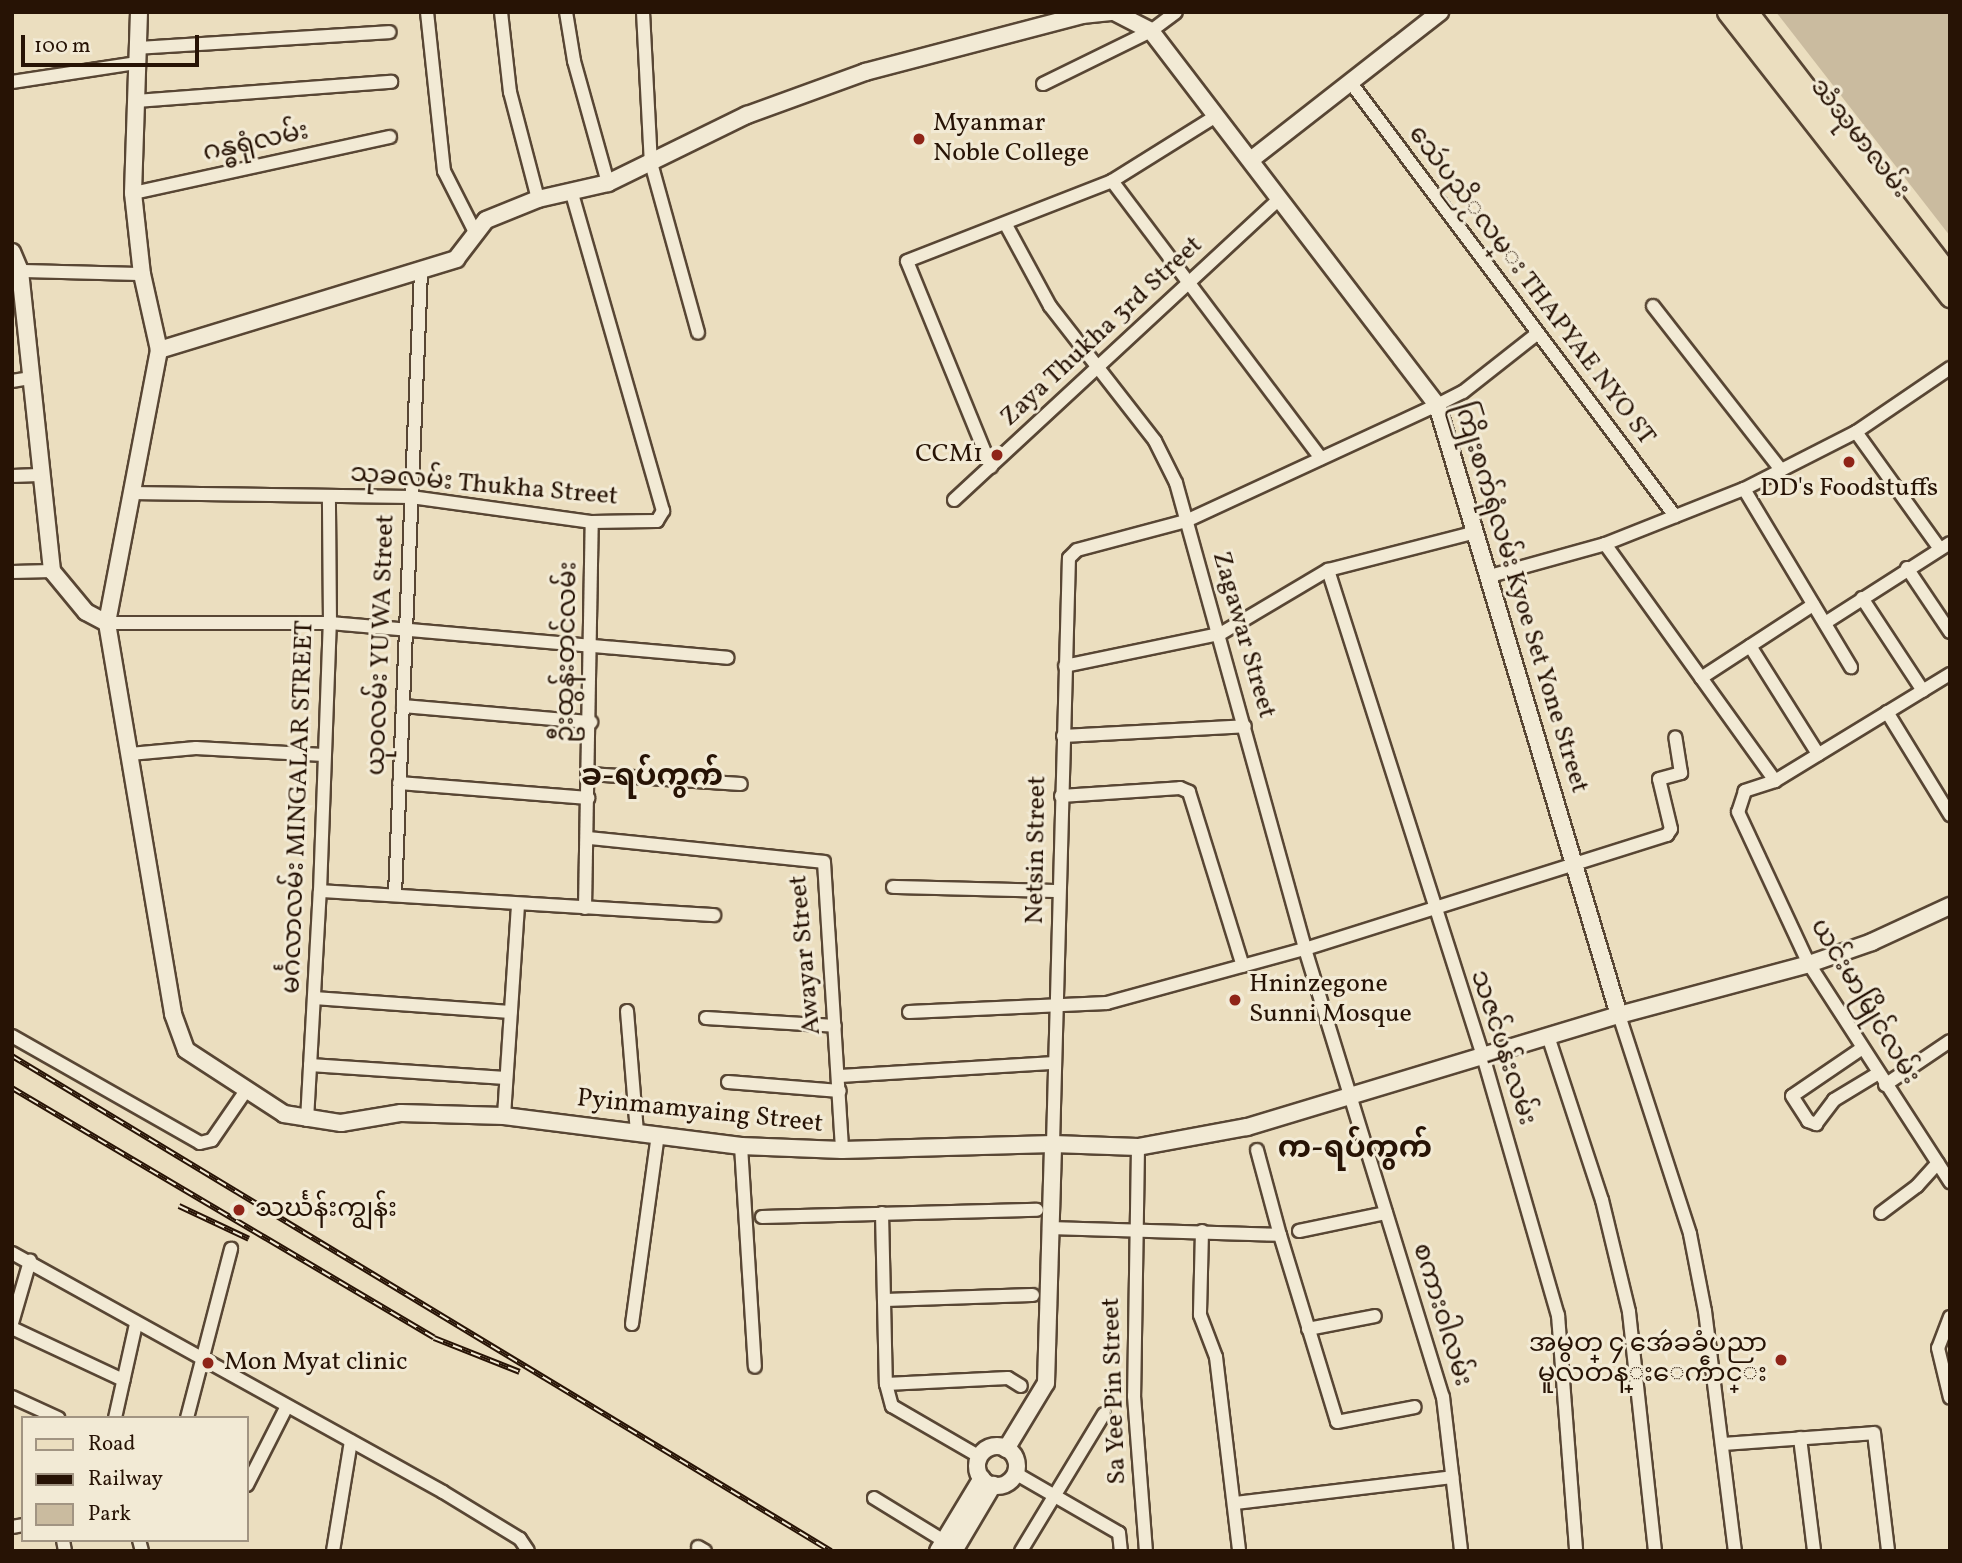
<!DOCTYPE html>
<html>
<head>
<meta charset="utf-8">
<style>
  body { margin:0 }
  #map { position:relative; width:1962px; height:1563px; overflow:hidden; background:#ebdebf; font-family:Vollkorn,"Noto Sans Myanmar",serif }
  div>[style] { position:absolute }
  [style*='--x'] { left:calc(var(--x)*1px); top:calc(var(--y)*1px); width:calc(var(--w)*1px); rotate:calc(var(--a)*1deg) }
  .green>* { inset:0; background:#cabb9f }
  .roads { filter:drop-shadow(2px 0 #584634) drop-shadow(-2px 0 #584634) drop-shadow(0 2px #584634) drop-shadow(0 -2px #584634) }
  .minor>* { height:12px; margin:-6px; padding:0 6px; transform-origin:6px; border-radius:6px; background:#f2ead5 }
  .tertiary>* { height:16px; margin:-8px; padding:0 8px; transform-origin:8px; border-radius:8px; background:#f2ead5 }
  .tertiary>.ring { margin:-8px; padding:0; box-sizing:content-box; background:none; border:16px solid #f2ead5; border-radius:50% }
  .primary>* { height:19px; margin:-9.5px; padding:0 9.5px; transform-origin:9.5px; border-radius:9.5px; background:#ebdebf }
  .rail>* { height:6px; margin-top:-3px; transform-origin:0; background:repeating-linear-gradient(90deg,#f2ead5 0 10px,#271305 0 20px); box-sizing:border-box; border-block:2px solid #271305 }
  .dots>* { width:19px; height:19px; translate:-50% -50%; box-sizing:border-box; border:4px solid #f2ead5; border-radius:50% }
  span { translate:-50% -50%; white-space:nowrap; text-align:center; line-height:1.15; -webkit-text-stroke:6px #f2ead5; paint-order:stroke }
  .poi-label { font-size:26px; color:#271305 }
  .left { translate:0 -50%; text-align:left }
  .right { translate:-100% -50%; text-align:right }
  .street-label { font-size:26px; color:#271305 }
  .quarter-label { font-size:30px; color:#271305; font-weight:700 }
  .frame { position:absolute; inset:0; border:14px solid #271305; pointer-events:none }
  .legend { position:absolute; left:21px; top:1416px; width:228px; height:126px; box-sizing:border-box; background:#f2ead5; border:2px solid #a19482; margin:0; padding:9px 12px; list-style:none; font-size:21px; color:#271305 }
  .legend li { display:flex; align-items:center; gap:14px; height:35px }
  .legend b { width:35px; border:2px solid #a19482 }
  .scale { position:absolute; left:21px; top:35px; width:178px; height:32px; box-sizing:border-box; border:4px solid #271305; border-top:0; padding-left:9px; font-size:21px; line-height:24px; white-space:nowrap; color:#271305; -webkit-text-stroke:5px #f2ead5; paint-order:stroke }
</style>
</head>
<body>
<div id="map">
  <div class="green">
    <div style="clip-path:polygon(1776px 12px,1950px 12px,1950px 236px)"></div>
  </div>
  <div class="roads">
    <div class="minor">
      <div style="--x:427;--y:12;--w:160;--a:83.9"></div>
      <div style="--x:444;--y:171;--w:71;--a:63.1"></div>
      <div style="--x:501;--y:12;--w:81;--a:83.6"></div>
      <div style="--x:510;--y:92;--w:111;--a:75.3"></div>
      <div style="--x:566;--y:12;--w:50;--a:80.7"></div>
      <div style="--x:574;--y:61;--w:127;--a:74.4"></div>
      <div style="--x:643;--y:12;--w:151;--a:87"></div>
      <div style="--x:651;--y:163;--w:176;--a:74.5"></div>
      <div style="--x:137;--y:48;--w:253;--a:-3.6"></div>
      <div style="--x:12;--y:82;--w:125;--a:-8.7"></div>
      <div style="--x:1351;--y:83;--w:541;--a:53.19"></div>
      <div style="--x:1043;--y:84;--w:120;--a:-26.1"></div>
      <div style="--x:1151;--y:31;--w:31;--a:-37"></div>
      <div style="--x:136;--y:101;--w:256;--a:-4.3"></div>
      <div style="--x:1112;--y:181;--w:347;--a:53"></div>
      <div style="--x:133;--y:193;--w:263;--a:-12.3"></div>
      <div style="--x:1006;--y:225;--w:92;--a:61.5"></div>
      <div style="--x:1050;--y:306;--w:171;--a:52.1"></div>
      <div style="--x:1155;--y:441;--w:47;--a:63.4"></div>
      <div style="--x:1176;--y:483;--w:484;--a:74.5"></div>
      <div style="--x:1305;--y:949;--w:469;--a:72.9"></div>
      <div style="--x:1443;--y:1397;--w:155;--a:83.3"></div>
      <div style="--x:20;--y:271;--w:122;--a:1.4"></div>
      <div style="--x:1653;--y:306;--w:208;--a:52"></div>
      <div style="--x:12;--y:381;--w:18;--a:-9"></div>
      <div style="--x:1856;--y:432;--w:144;--a:54.3"></div>
      <div style="--x:991;--y:467;--w:222;--a:-112.2"></div>
      <div style="--x:907;--y:261;--w:220;--a:-21.3"></div>
      <div style="--x:1112;--y:181;--w:123;--a:-32"></div>
      <div style="--x:12;--y:476;--w:27;--a:-2"></div>
      <div style="--x:1744;--y:489;--w:208;--a:59"></div>
      <div style="--x:131;--y:493;--w:280;--a:0.8"></div>
      <div style="--x:411;--y:497;--w:183;--a:7.9"></div>
      <div style="--x:592;--y:522;--w:65;--a:-0.9"></div>
      <div style="--x:657;--y:521;--w:12;--a:-59"></div>
      <div style="--x:663;--y:511;--w:333;--a:-106"></div>
      <div style="--x:954;--y:500;--w:444;--a:-42.8"></div>
      <div style="--x:1605;--y:544;--w:292;--a:54.3"></div>
      <div style="--x:1907;--y:568;--w:77;--a:56.1"></div>
      <div style="--x:1328;--y:570;--w:510;--a:72.31"></div>
      <div style="--x:1483;--y:1056;--w:270;--a:73.9"></div>
      <div style="--x:1558;--y:1315;--w:237;--a:85.6"></div>
      <div style="--x:12;--y:572;--w:40;--a:-1.4"></div>
      <div style="--x:1490;--y:576;--w:119;--a:-15.5"></div>
      <div style="--x:1605;--y:544;--w:149;--a:-21.6"></div>
      <div style="--x:1744;--y:489;--w:126;--a:-27"></div>
      <div style="--x:1856;--y:432;--w:114;--a:-34.2"></div>
      <div style="--x:1862;--y:598;--w:111;--a:56.7"></div>
      <div style="--x:107;--y:623;--w:223;--a:0"></div>
      <div style="--x:330;--y:623;--w:399;--a:5"></div>
      <div style="--x:1825;--y:623;--w:148;--a:-32.6"></div>
      <div style="--x:1750;--y:646;--w:128;--a:57.8"></div>
      <div style="--x:1065;--y:666;--w:158;--a:-11.7"></div>
      <div style="--x:1220;--y:634;--w:126;--a:-30.7"></div>
      <div style="--x:1328;--y:570;--w:153;--a:-14.4"></div>
      <div style="--x:1950;--y:674;--w:205;--a:148.6"></div>
      <div style="--x:1775;--y:781;--w:32;--a:162"></div>
      <div style="--x:1745;--y:791;--w:22;--a:108"></div>
      <div style="--x:1738;--y:812;--w:168;--a:65"></div>
      <div style="--x:1809;--y:964;--w:260;--a:57.1"></div>
      <div style="--x:1701;--y:678;--w:134;--a:-33.1"></div>
      <div style="--x:403;--y:706;--w:189;--a:4.9"></div>
      <div style="--x:1887;--y:712;--w:121;--a:58.5"></div>
      <div style="--x:1063;--y:736;--w:182;--a:-3.1"></div>
      <div style="--x:130;--y:754;--w:66;--a:-5.2"></div>
      <div style="--x:196;--y:748;--w:128;--a:3.1"></div>
      <div style="--x:589;--y:774;--w:152;--a:3.8"></div>
      <div style="--x:399;--y:783;--w:190;--a:4.5"></div>
      <div style="--x:1061;--y:796;--w:119;--a:-3.8"></div>
      <div style="--x:1180;--y:788;--w:10;--a:24"></div>
      <div style="--x:1189;--y:792;--w:182;--a:72.8"></div>
      <div style="--x:589;--y:838;--w:236;--a:5.8"></div>
      <div style="--x:824;--y:862;--w:289;--a:86.4"></div>
      <div style="--x:893;--y:887;--w:166;--a:1.4"></div>
      <div style="--x:320;--y:891;--w:395;--a:3.5"></div>
      <div style="--x:395;--y:894;--w:623;--a:-87.61"></div>
      <div style="--x:585;--y:908;--w:386;--a:-89"></div>
      <div style="--x:314;--y:998;--w:197;--a:4.1"></div>
      <div style="--x:627;--y:1011;--w:121;--a:85.3"></div>
      <div style="--x:909;--y:1012;--w:198;--a:-2.6"></div>
      <div style="--x:1107;--y:1003;--w:205;--a:-15.3"></div>
      <div style="--x:1305;--y:949;--w:380;--a:-17.5"></div>
      <div style="--x:1667;--y:835;--w:7;--a:-56"></div>
      <div style="--x:1671;--y:829;--w:51;--a:-103.5"></div>
      <div style="--x:1659;--y:779;--w:23;--a:-15"></div>
      <div style="--x:1681;--y:773;--w:36;--a:-99"></div>
      <div style="--x:1619;--y:1015;--w:230;--a:72"></div>
      <div style="--x:1690;--y:1234;--w:78;--a:79"></div>
      <div style="--x:1705;--y:1311;--w:242;--a:82.9"></div>
      <div style="--x:706;--y:1018;--w:129;--a:3.5"></div>
      <div style="--x:12;--y:1036;--w:216;--a:29.6"></div>
      <div style="--x:200;--y:1143;--w:12;--a:-14"></div>
      <div style="--x:212;--y:1140;--w:62;--a:-55.5"></div>
      <div style="--x:1548;--y:1036;--w:173;--a:71.8"></div>
      <div style="--x:1602;--y:1200;--w:115;--a:76.4"></div>
      <div style="--x:1629;--y:1312;--w:240;--a:83.8"></div>
      <div style="--x:1861;--y:1049;--w:83;--a:145.7"></div>
      <div style="--x:1792;--y:1096;--w:30;--a:57"></div>
      <div style="--x:1808;--y:1121;--w:9;--a:21"></div>
      <div style="--x:1816;--y:1124;--w:30;--a:-53"></div>
      <div style="--x:1834;--y:1100;--w:50;--a:-31.2"></div>
      <div style="--x:310;--y:1065;--w:196;--a:3.8"></div>
      <div style="--x:840;--y:1076;--w:215;--a:-3.5"></div>
      <div style="--x:728;--y:1082;--w:112;--a:4.6"></div>
      <div style="--x:1885;--y:1085;--w:78;--a:-34.1"></div>
      <div style="--x:504;--y:1116;--w:212;--a:-86.2"></div>
      <div style="--x:307;--y:1120;--w:229;--a:-86.8"></div>
      <div style="--x:320;--y:891;--w:268;--a:-87.9"></div>
      <div style="--x:330;--y:623;--w:127;--a:-90.5"></div>
      <div style="--x:1053;--y:1144;--w:586;--a:-88.44"></div>
      <div style="--x:1069;--y:558;--w:11;--a:-45"></div>
      <div style="--x:1077;--y:550;--w:113;--a:-14.9"></div>
      <div style="--x:1186;--y:521;--w:277;--a:-24.8"></div>
      <div style="--x:1437;--y:405;--w:29;--a:-27"></div>
      <div style="--x:1463;--y:392;--w:95;--a:-38.2"></div>
      <div style="--x:741;--y:1146;--w:221;--a:86.4"></div>
      <div style="--x:1138;--y:1147;--w:249;--a:90.9"></div>
      <div style="--x:1134;--y:1396;--w:155;--a:85.6"></div>
      <div style="--x:1257;--y:1150;--w:88;--a:74.9"></div>
      <div style="--x:882;--y:1213;--w:171;--a:88.7"></div>
      <div style="--x:886;--y:1384;--w:23;--a:75"></div>
      <div style="--x:892;--y:1406;--w:102;--a:30.1"></div>
      <div style="--x:1881;--y:1213;--w:45;--a:-36.9"></div>
      <div style="--x:1917;--y:1186;--w:31;--a:-48"></div>
      <div style="--x:762;--y:1217;--w:275;--a:-1.5"></div>
      <div style="--x:1049;--y:1228;--w:231;--a:1.7"></div>
      <div style="--x:1280;--y:1235;--w:195;--a:73"></div>
      <div style="--x:1337;--y:1422;--w:79;--a:-10.9"></div>
      <div style="--x:1202;--y:1231;--w:84;--a:91.4"></div>
      <div style="--x:1200;--y:1315;--w:45;--a:69.1"></div>
      <div style="--x:1216;--y:1357;--w:195;--a:83.2"></div>
      <div style="--x:1299;--y:1231;--w:89;--a:-11.7"></div>
      <div style="--x:12;--y:1253;--w:493;--a:29"></div>
      <div style="--x:443;--y:1492;--w:90;--a:31.4"></div>
      <div style="--x:520;--y:1539;--w:14;--a:56"></div>
      <div style="--x:884;--y:1300;--w:149;--a:-1.9"></div>
      <div style="--x:1950;--y:1317;--w:33;--a:111"></div>
      <div style="--x:1938;--y:1348;--w:51;--a:76.5"></div>
      <div style="--x:12;--y:1323;--w:65;--a:-73.8"></div>
      <div style="--x:632;--y:1324;--w:191;--a:-82.2"></div>
      <div style="--x:12;--y:1328;--w:123;--a:25.1"></div>
      <div style="--x:1308;--y:1329;--w:68;--a:-11"></div>
      <div style="--x:886;--y:1384;--w:122;--a:-2.8"></div>
      <div style="--x:1008;--y:1378;--w:15;--a:32"></div>
      <div style="--x:12;--y:1397;--w:51;--a:24.5"></div>
      <div style="--x:115;--y:1418;--w:96;--a:-77.4"></div>
      <div style="--x:187;--y:1418;--w:175;--a:-75.4"></div>
      <div style="--x:1800;--y:1438;--w:114;--a:82.9"></div>
      <div style="--x:1722;--y:1444;--w:152;--a:-4.1"></div>
      <div style="--x:1874;--y:1433;--w:119;--a:83.2"></div>
      <div style="--x:1015;--y:1473;--w:120;--a:30"></div>
      <div style="--x:1119;--y:1533;--w:18;--a:84"></div>
      <div style="--x:247;--y:1485;--w:86;--a:-63.1"></div>
      <div style="--x:874;--y:1498;--w:82;--a:31.6"></div>
      <div style="--x:1235;--y:1503;--w:219;--a:-6.8"></div>
      <div style="--x:12;--y:1527;--w:11;--a:-10"></div>
      <div style="--x:63;--y:1540;--w:11;--a:80"></div>
      <div style="--x:139;--y:1540;--w:11;--a:75"></div>
      <div style="--x:698;--y:1547;--w:8;--a:30"></div>
      <div style="--x:333;--y:1551;--w:111;--a:-80.7"></div>
      <div style="--x:1021;--y:1551;--w:160;--a:-58.8"></div>
    </div>
    <div class="tertiary">
      <div style="--x:139;--y:12;--w:181;--a:91.9"></div>
      <div style="--x:133;--y:193;--w:81;--a:83.7"></div>
      <div style="--x:142;--y:274;--w:78;--a:77.4"></div>
      <div style="--x:159;--y:350;--w:278;--a:100.8"></div>
      <div style="--x:107;--y:623;--w:397;--a:80.4"></div>
      <div style="--x:173;--y:1014;--w:38;--a:70"></div>
      <div style="--x:186;--y:1050;--w:117;--a:33.1"></div>
      <div style="--x:284;--y:1114;--w:58;--a:9"></div>
      <div style="--x:341;--y:1123;--w:61;--a:-9.5"></div>
      <div style="--x:401;--y:1113;--w:103;--a:1.7"></div>
      <div style="--x:504;--y:1116;--w:239;--a:7.2"></div>
      <div style="--x:741;--y:1146;--w:101;--a:2.3"></div>
      <div style="--x:842;--y:1150;--w:211;--a:-1.6"></div>
      <div style="--x:1053;--y:1144;--w:85;--a:2"></div>
      <div style="--x:1138;--y:1147;--w:111;--a:-10.4"></div>
      <div style="--x:1247;--y:1127;--w:388;--a:-16.8"></div>
      <div style="--x:1619;--y:1015;--w:197;--a:-15"></div>
      <div style="--x:1809;--y:964;--w:67;--a:-19.2"></div>
      <div style="--x:1872;--y:942;--w:86;--a:-24.8"></div>
      <div style="--x:1114;--y:12;--w:42;--a:27.2"></div>
      <div style="--x:1151;--y:31;--w:471;--a:52.6"></div>
      <div style="--x:1437;--y:405;--w:637;--a:73.39"></div>
      <div style="--x:1252;--y:159;--w:239;--a:-38"></div>
      <div style="--x:12;--y:252;--w:21;--a:67"></div>
      <div style="--x:20;--y:271;--w:302;--a:83.9"></div>
      <div style="--x:52;--y:571;--w:53;--a:50.3"></div>
      <div style="--x:86;--y:612;--w:24;--a:28"></div>
      <div style="--x:159;--y:350;--w:311;--a:-17"></div>
      <div style="--x:456;--y:259;--w:49;--a:-52.4"></div>
      <div style="--x:486;--y:220;--w:56;--a:-22"></div>
      <div style="--x:538;--y:199;--w:72;--a:-12.9"></div>
      <div style="--x:608;--y:183;--w:155;--a:-26.1"></div>
      <div style="--x:747;--y:115;--w:126;--a:-20"></div>
      <div style="--x:865;--y:72;--w:224;--a:-14.7"></div>
      <div style="--x:1082;--y:15;--w:29;--a:-6"></div>
      <div class="ring" style="left:977px;top:1446px;width:24px;height:24px"></div>
      <div style="--x:1006;--y:1449;--w:77;--a:-58.8"></div>
      <div style="--x:1046;--y:1383;--w:239;--a:-88.3"></div>
      <div style="--x:938;--y:1551;--w:85;--a:-58.9"></div>
      <div style="--x:954;--y:1551;--w:77;--a:-59.4"></div>
    </div>
    <div class="primary">
      <div style="--x:1727;--y:12;--w:362;--a:52"></div>
      <div style="--x:1748;--y:12;--w:332;--a:52.5"></div>
    </div>
  </div>
  <div class="rail">
    <div style="--x:12;--y:1056;--w:957;--a:31.15"></div>
    <div style="--x:12;--y:1088;--w:490;--a:30.6"></div>
    <div style="--x:434;--y:1338;--w:92;--a:21.6"></div>
    <div style="--x:179;--y:1206;--w:77;--a:25.2"></div>
  </div>
  <div class="dots">
    <div style="left:919px;top:139px;background:#8f2418"></div>
    <div style="left:997px;top:455px;background:#8f2418"></div>
    <div style="left:1849px;top:462px;background:#8f2418"></div>
    <div style="left:1235px;top:1000px;background:#8f2418"></div>
    <div style="left:239px;top:1210px;background:#8f2418"></div>
    <div style="left:1781px;top:1360px;background:#8f2418"></div>
    <div style="left:208px;top:1363px;background:#8f2418"></div>
  </div>
  <div class="poi-label">
    <span class="left" style="left:933px;top:139px">Myanmar<br>Noble College</span>
    <span class="right" style="left:983px;top:455px">CCM1</span>
    <span style="left:1849px;top:489px">DD's Foodstuffs</span>
    <span class="left" style="left:1249px;top:1000px">Hninzegone<br>Sunni Mosque</span>
    <span class="left" style="left:255px;top:1210px">သင်္ဃန်းကျွန်း</span>
    <span class="right" style="left:1767px;top:1360px">အမွတ္ ၄ အေဴခခံပညာ<br>မူလတန္းေကဵာင္း</span>
    <span class="left" style="left:224px;top:1363px">Mon Myat clinic</span>
  </div>
  <div class="street-label">
    <span style="left:1859px;top:139px;rotate:52deg">သံသုမာလမ်း</span>
    <span style="left:256px;top:143px;rotate:-12deg">ဂန္ဓရုံလမ်း</span>
    <span style="left:1531px;top:286px;rotate:53deg">သေဴပညိႂလမ္း THAPYAE NYO ST</span>
    <span style="left:1102px;top:332px;rotate:-43deg">Zaya Thukha 3rd Street</span>
    <span style="left:484px;top:486px;rotate:5deg">သုခလမ်း Thukha Street</span>
    <span style="left:1520px;top:598px;rotate:73deg">ကြိုးစက်ရုံလမ်း Kyoe Set Yone Street</span>
    <span style="left:1243px;top:635px;rotate:74deg">Zagawar Street</span>
    <span style="left:382px;top:645px;rotate:-88deg">ယုဝလမ်း YU WA Street</span>
    <span style="left:568px;top:652px;rotate:-89deg">ဦးထွန်းတင်လမ်း</span>
    <span style="left:299px;top:807px;rotate:-88deg">မင်္ဂလာလမ်း MINGALAR STREET</span>
    <span style="left:1037px;top:850px;rotate:-89deg">Netsin Street</span>
    <span style="left:806px;top:955px;rotate:-95deg">Awayar Street</span>
    <span style="left:1864px;top:1002px;rotate:59deg">ယင်းမာမြိုင်လမ်း</span>
    <span style="left:1502px;top:1048px;rotate:72deg">သဇင်ပန်းလမ်း</span>
    <span style="left:700px;top:1112px;rotate:6deg">Pyinmamyaing Street</span>
    <span style="left:1441px;top:1315px;rotate:73deg">စကားဝါလမ်း</span>
    <span style="left:1115px;top:1391px;rotate:-92deg">Sa Yee Pin Street</span>
  </div>
  <div class="quarter-label">
    <span style="left:652px;top:777px">ခ-ရပ်ကွက်</span>
    <span style="left:1355px;top:1149px">က-ရပ်ကွက်</span>
  </div>
  <div class="frame"></div>
  <ul class="legend">
  <li><b style="height:9px;background:#ebdebf"></b>Road</li>
  <li><b style="height:9px;background:#271305"></b>Railway</li>
  <li><b style="height:19px;background:#cabb9f"></b>Park</li>
  </ul>
  <div class="scale">100 m</div>
</div>
</body>
</html>
